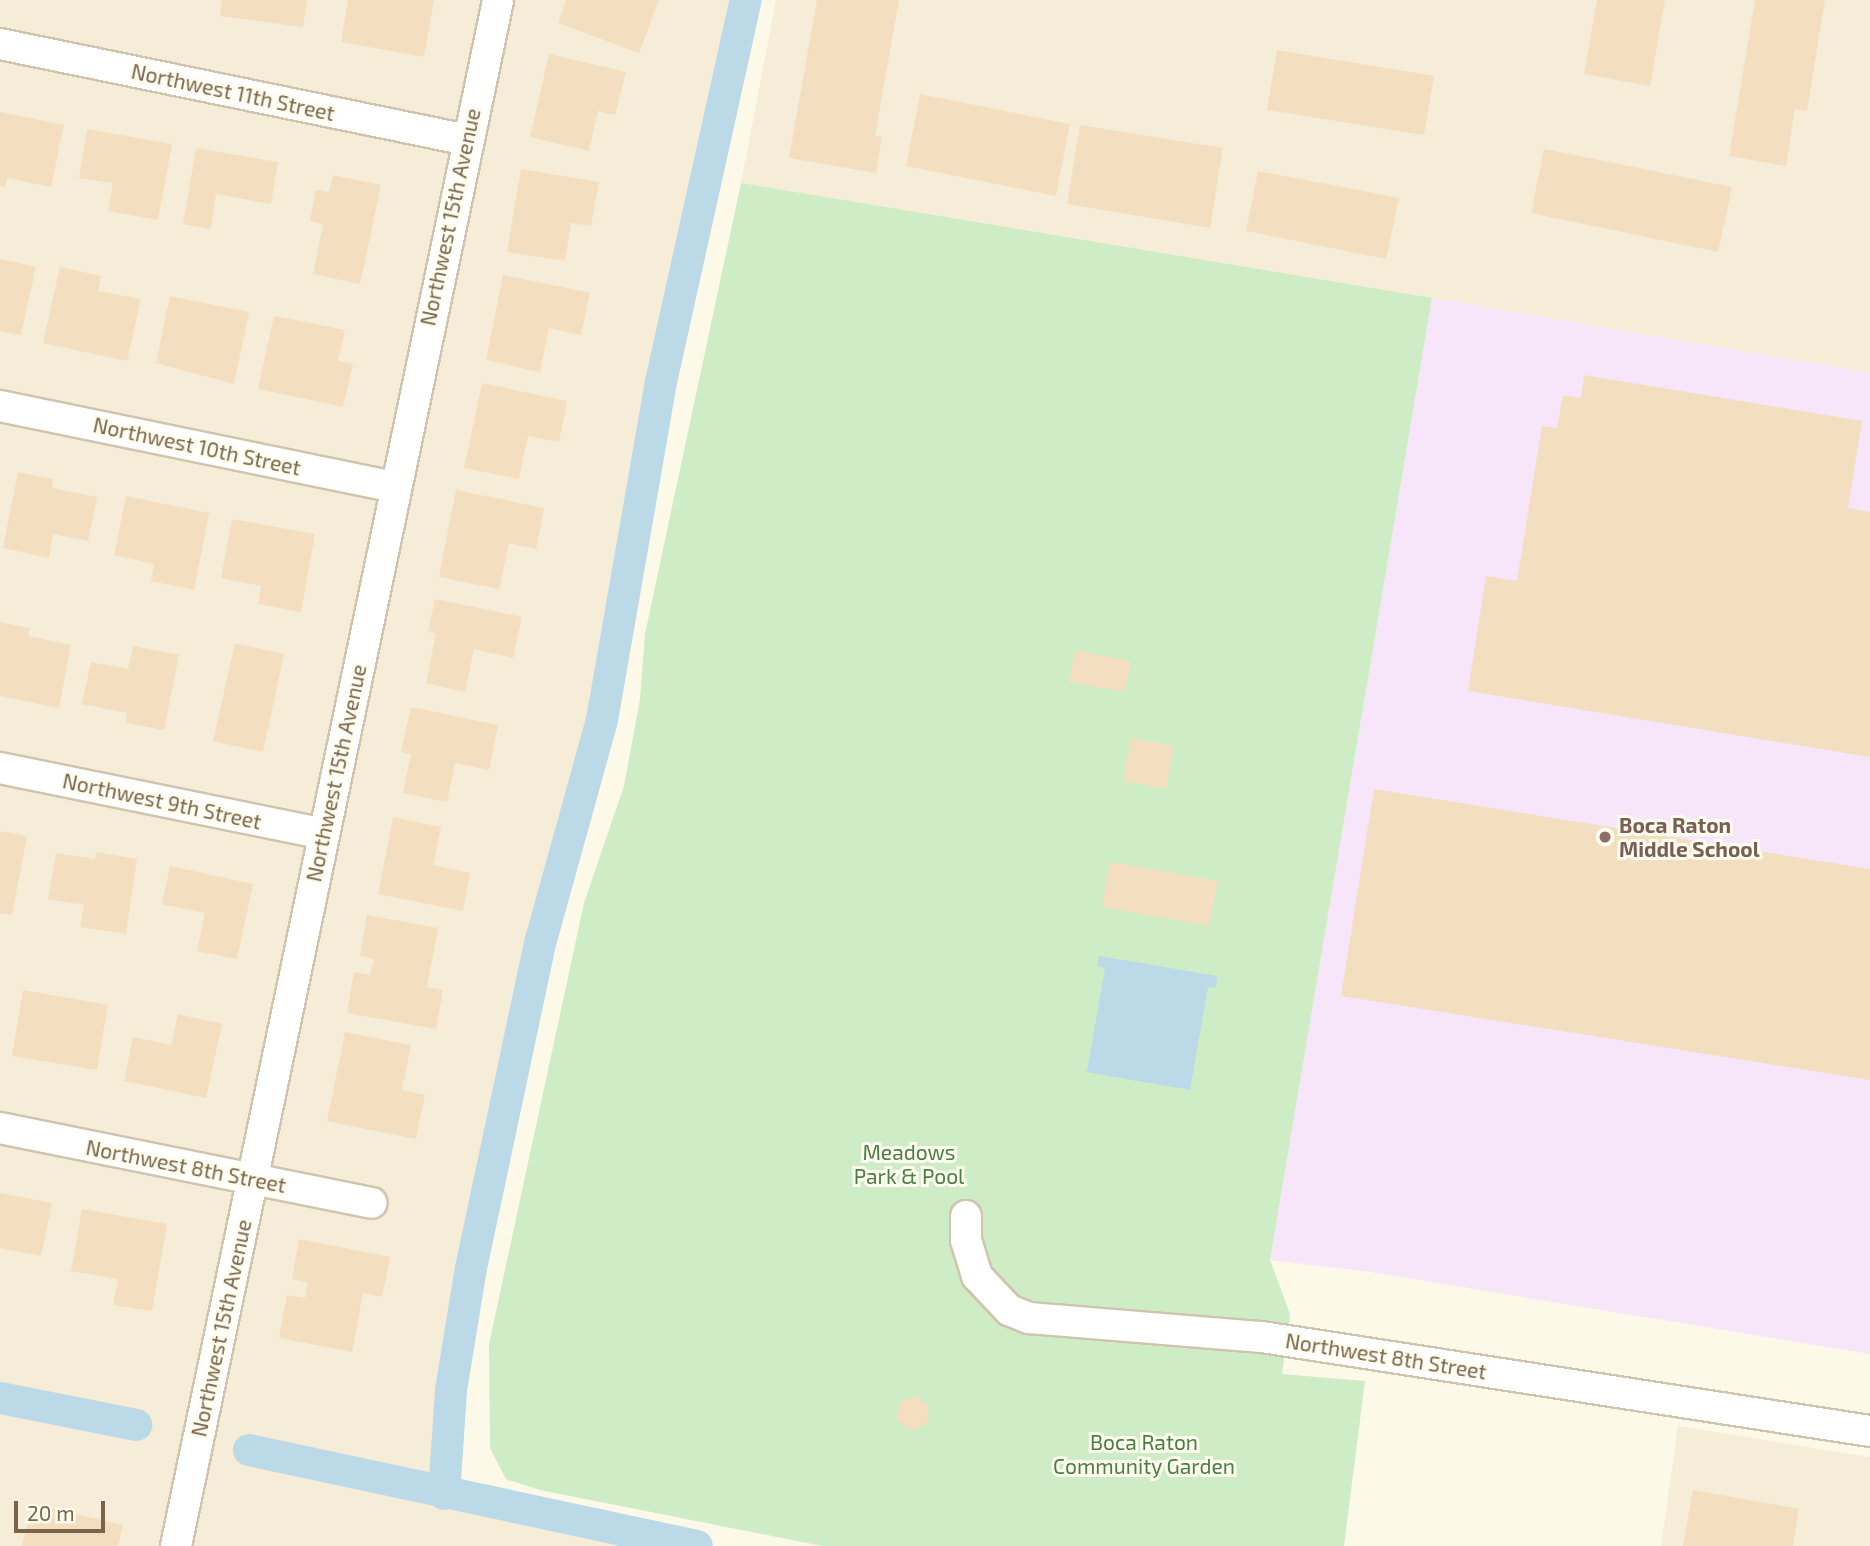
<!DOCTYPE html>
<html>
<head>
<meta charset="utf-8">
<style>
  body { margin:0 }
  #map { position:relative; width:1870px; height:1546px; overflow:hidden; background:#fdf9e9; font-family:"Exo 2",sans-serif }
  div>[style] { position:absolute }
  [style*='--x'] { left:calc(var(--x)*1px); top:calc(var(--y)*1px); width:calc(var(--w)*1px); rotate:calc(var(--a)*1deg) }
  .residential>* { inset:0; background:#f5edd7 }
  .education>* { inset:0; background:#f7e5fa }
  .green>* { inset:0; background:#ceecc6 }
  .water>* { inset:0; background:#bcd9e8 }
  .canal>* { height:32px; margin:-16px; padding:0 16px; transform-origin:16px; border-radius:16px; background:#bcd9e8 }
  .building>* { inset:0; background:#f3dfc0 }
  .roads { filter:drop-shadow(2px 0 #d0c4ad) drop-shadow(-2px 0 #d0c4ad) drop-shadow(0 2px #d0c4ad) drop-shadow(0 -2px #d0c4ad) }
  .street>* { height:30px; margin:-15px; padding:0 15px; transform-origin:15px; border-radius:15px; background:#fff }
  .dots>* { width:19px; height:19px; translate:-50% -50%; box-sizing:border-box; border:4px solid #fffcf0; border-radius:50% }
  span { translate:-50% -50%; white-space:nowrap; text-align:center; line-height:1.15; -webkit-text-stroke:6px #fffcf0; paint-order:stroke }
  .street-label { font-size:21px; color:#79654b }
  .education-label { font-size:21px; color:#785e54; font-weight:700 }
  .left { translate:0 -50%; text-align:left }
  .park-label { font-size:21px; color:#487f42 }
  .scale { position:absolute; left:14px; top:1501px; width:91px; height:32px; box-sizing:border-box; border:4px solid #79654b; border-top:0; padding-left:9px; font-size:21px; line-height:24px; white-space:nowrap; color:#79654b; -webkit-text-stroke:5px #fffcf0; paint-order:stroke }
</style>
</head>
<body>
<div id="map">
  <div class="residential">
    <div style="clip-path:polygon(0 0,746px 0,661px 382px,602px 720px,541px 940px,471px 1268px,451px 1390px,444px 1494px,697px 1546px,0 1546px)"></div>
    <div style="clip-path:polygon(776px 0,1870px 0,1870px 373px,741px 183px)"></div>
    <div style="clip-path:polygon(1678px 1426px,1870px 1457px,1870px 1546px,1661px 1546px)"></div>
  </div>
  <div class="education">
    <div style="clip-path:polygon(1432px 298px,1870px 373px,1870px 1354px,1371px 1272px,1270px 1260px)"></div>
  </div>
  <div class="green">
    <div style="clip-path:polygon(741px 183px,1432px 298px,1270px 1260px,1290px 1314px,1282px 1374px,1365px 1381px,1344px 1546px,822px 1546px,540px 1490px,506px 1479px,490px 1448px,489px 1344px,584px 903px,624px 786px,640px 699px,645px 634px)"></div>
  </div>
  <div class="water">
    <div style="clip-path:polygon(1099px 956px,1217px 976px,1216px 988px,1208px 987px,1190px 1090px,1087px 1072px,1105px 968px,1097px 966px)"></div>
  </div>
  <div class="canal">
    <div style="--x:0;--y:1398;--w:139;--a:11.2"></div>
    <div style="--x:249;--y:1450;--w:458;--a:12.1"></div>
    <div style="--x:444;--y:1494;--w:104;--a:-86.1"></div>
    <div style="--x:451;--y:1390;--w:124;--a:-80.7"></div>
    <div style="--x:471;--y:1268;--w:335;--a:-78"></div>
    <div style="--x:541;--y:940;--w:228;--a:-74.5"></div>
    <div style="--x:602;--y:720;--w:343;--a:-80.1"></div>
    <div style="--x:661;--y:382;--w:391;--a:-77.5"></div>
  </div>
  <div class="building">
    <div style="clip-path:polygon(222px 0,307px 0,303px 27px,220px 16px)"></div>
    <div style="clip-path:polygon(348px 0,434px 0,424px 57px,341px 42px)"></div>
    <div style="clip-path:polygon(566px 0,659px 0,639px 53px,558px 23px)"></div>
    <div style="clip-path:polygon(817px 0,899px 0,875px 136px,882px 137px,876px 173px,789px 158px)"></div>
    <div style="clip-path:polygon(1597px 0,1665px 0,1650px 86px,1584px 74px)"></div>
    <div style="clip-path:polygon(1755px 0,1825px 0,1807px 111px,1795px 109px,1786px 166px,1729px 156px)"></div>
    <div style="clip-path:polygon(1277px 50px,1434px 76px,1424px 135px,1267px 110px)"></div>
    <div style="clip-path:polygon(549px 54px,626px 72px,615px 115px,598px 111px,589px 151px,530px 137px)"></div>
    <div style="clip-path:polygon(920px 94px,1070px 124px,1056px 196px,906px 166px)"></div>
    <div style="clip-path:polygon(0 112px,64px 125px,51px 187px,7px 178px,5px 187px,0 186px)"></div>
    <div style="clip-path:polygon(1080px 125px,1223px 148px,1210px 228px,1067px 204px)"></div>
    <div style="clip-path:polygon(87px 129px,172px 144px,158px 220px,108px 211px,113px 183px,79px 178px)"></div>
    <div style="clip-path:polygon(196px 148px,278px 162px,271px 204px,216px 194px,211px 229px,183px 224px)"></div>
    <div style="clip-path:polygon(1544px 149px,1732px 187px,1718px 252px,1531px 213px)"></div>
    <div style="clip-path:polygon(521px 169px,599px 182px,591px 226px,571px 223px,565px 261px,507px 252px)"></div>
    <div style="clip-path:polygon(1258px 171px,1399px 198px,1386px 259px,1246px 231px)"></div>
    <div style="clip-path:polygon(333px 175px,381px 185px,360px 284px,313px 274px,323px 224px,310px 221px,316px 190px,329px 192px)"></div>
    <div style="clip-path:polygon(0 259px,36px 267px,21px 335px,0 331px)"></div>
    <div style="clip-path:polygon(60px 267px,101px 276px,98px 291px,141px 299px,127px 361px,43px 343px)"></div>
    <div style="clip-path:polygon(503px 275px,590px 293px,581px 335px,549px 328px,540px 372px,486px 360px)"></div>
    <div style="clip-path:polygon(170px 296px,249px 312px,234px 384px,156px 363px)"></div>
    <div style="clip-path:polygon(274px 316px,345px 330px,338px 361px,353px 364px,343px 407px,258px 389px)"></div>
    <div style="clip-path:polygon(1584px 375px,1862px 421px,1848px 508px,1870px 512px,1870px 757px,1468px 691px,1486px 576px,1517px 581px,1542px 426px,1557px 428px,1563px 395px,1581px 398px)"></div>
    <div style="clip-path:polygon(482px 383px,567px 401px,559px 442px,528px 436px,519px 479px,464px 468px)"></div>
    <div style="clip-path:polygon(18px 472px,53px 479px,52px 488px,97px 497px,88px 541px,53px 534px,49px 558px,3px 548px)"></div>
    <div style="clip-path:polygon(456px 490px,544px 508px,536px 549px,509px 543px,499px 589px,439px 577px)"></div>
    <div style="clip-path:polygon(126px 496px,209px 513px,194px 590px,151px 581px,154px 564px,114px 555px)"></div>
    <div style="clip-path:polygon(232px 519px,315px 534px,301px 612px,258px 604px,261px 586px,221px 578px)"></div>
    <div style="clip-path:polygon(435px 599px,522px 617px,513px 658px,474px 649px,465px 692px,426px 683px,436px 633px,428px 632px)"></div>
    <div style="clip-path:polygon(0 622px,30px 628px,28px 636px,71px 645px,59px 708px,0 696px)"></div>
    <div style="clip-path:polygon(235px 643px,284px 654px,263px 752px,213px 741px)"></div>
    <div style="clip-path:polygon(133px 646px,179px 655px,164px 730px,126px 723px,127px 713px,82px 704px,91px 662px,128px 669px)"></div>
    <div style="clip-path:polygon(1075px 651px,1131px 661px,1124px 692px,1069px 682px)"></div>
    <div style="clip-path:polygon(411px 707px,498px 725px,489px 770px,455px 763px,447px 802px,403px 793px,411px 754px,401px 752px)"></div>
    <div style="clip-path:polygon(1131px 738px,1174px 746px,1166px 789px,1123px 781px)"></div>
    <div style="clip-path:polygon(1374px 789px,1870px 869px,1870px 1080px,1341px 996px)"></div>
    <div style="clip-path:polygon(393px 817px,441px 827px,433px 865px,470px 873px,463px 911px,378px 894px)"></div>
    <div style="clip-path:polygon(0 831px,27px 836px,12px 915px,0 913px)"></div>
    <div style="clip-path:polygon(96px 852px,137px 859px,126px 934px,80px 927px,84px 905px,48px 899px,56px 853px,95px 859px)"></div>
    <div style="clip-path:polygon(1110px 862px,1218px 881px,1209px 926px,1102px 907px)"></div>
    <div style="clip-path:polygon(170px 866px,253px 884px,237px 959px,197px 951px,205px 913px,162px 904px)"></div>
    <div style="clip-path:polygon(367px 915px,438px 928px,427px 987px,443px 990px,436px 1029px,347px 1013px,354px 972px,370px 975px,374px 959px,360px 956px)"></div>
    <div style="clip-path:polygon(23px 990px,108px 1005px,97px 1070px,12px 1056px)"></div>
    <div style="clip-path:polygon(178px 1014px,222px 1024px,206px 1098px,124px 1081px,133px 1037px,171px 1045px)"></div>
    <div style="clip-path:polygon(345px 1032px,411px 1045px,402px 1090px,425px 1095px,416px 1139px,327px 1121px)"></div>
    <div style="clip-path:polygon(0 1193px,52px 1203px,41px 1256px,0 1248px)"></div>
    <div style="clip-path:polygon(82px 1209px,167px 1224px,152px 1311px,113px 1305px,118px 1279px,71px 1271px)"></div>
    <div style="clip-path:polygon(299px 1239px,390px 1257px,382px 1297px,363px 1293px,352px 1352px,279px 1338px,287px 1295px,305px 1298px,308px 1282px,292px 1279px)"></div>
    <div style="clip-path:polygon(916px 1396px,929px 1407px,927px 1424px,910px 1431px,896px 1419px,900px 1402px)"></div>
    <div style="clip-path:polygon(1693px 1490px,1799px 1509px,1793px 1546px,1683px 1546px)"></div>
    <div style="clip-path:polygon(32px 1504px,123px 1525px,118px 1546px,22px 1546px)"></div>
  </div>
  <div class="roads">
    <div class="street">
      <div style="--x:0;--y:44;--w:476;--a:11.6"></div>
      <div style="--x:0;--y:406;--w:402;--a:11.6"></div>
      <div style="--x:0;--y:768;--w:330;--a:11.5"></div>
      <div style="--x:0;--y:1128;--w:379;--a:11.4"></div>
      <div style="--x:966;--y:1216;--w:24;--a:90"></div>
      <div style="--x:966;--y:1240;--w:38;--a:73"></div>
      <div style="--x:977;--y:1276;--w:47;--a:46.7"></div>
      <div style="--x:1009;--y:1310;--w:22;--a:22"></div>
      <div style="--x:1029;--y:1318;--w:234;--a:4.7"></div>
      <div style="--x:1262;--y:1337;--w:615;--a:8.79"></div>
      <div style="--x:176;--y:1546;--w:1579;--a:-78.23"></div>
    </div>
  </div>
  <div class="dots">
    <div style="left:1605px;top:837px;background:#8d6e63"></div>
  </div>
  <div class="street-label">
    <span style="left:233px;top:92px;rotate:12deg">Northwest 11th Street</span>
    <span style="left:450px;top:217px;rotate:-78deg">Northwest 15th Avenue</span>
    <span style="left:197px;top:446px;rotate:12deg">Northwest 10th Street</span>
    <span style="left:336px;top:773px;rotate:-78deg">Northwest 15th Avenue</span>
    <span style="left:162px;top:801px;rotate:12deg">Northwest 9th Street</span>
    <span style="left:186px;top:1166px;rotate:11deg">Northwest 8th Street</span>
    <span style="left:221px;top:1328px;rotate:-78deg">Northwest 15th Avenue</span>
    <span style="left:1386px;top:1356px;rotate:9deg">Northwest 8th Street</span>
  </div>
  <div class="education-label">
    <span class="left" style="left:1619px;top:837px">Boca Raton<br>Middle School</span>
  </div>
  <div class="park-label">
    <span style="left:909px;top:1164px">Meadows<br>Park &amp; Pool</span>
    <span style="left:1144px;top:1454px">Boca Raton<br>Community Garden</span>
  </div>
  <div class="scale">20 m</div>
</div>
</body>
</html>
